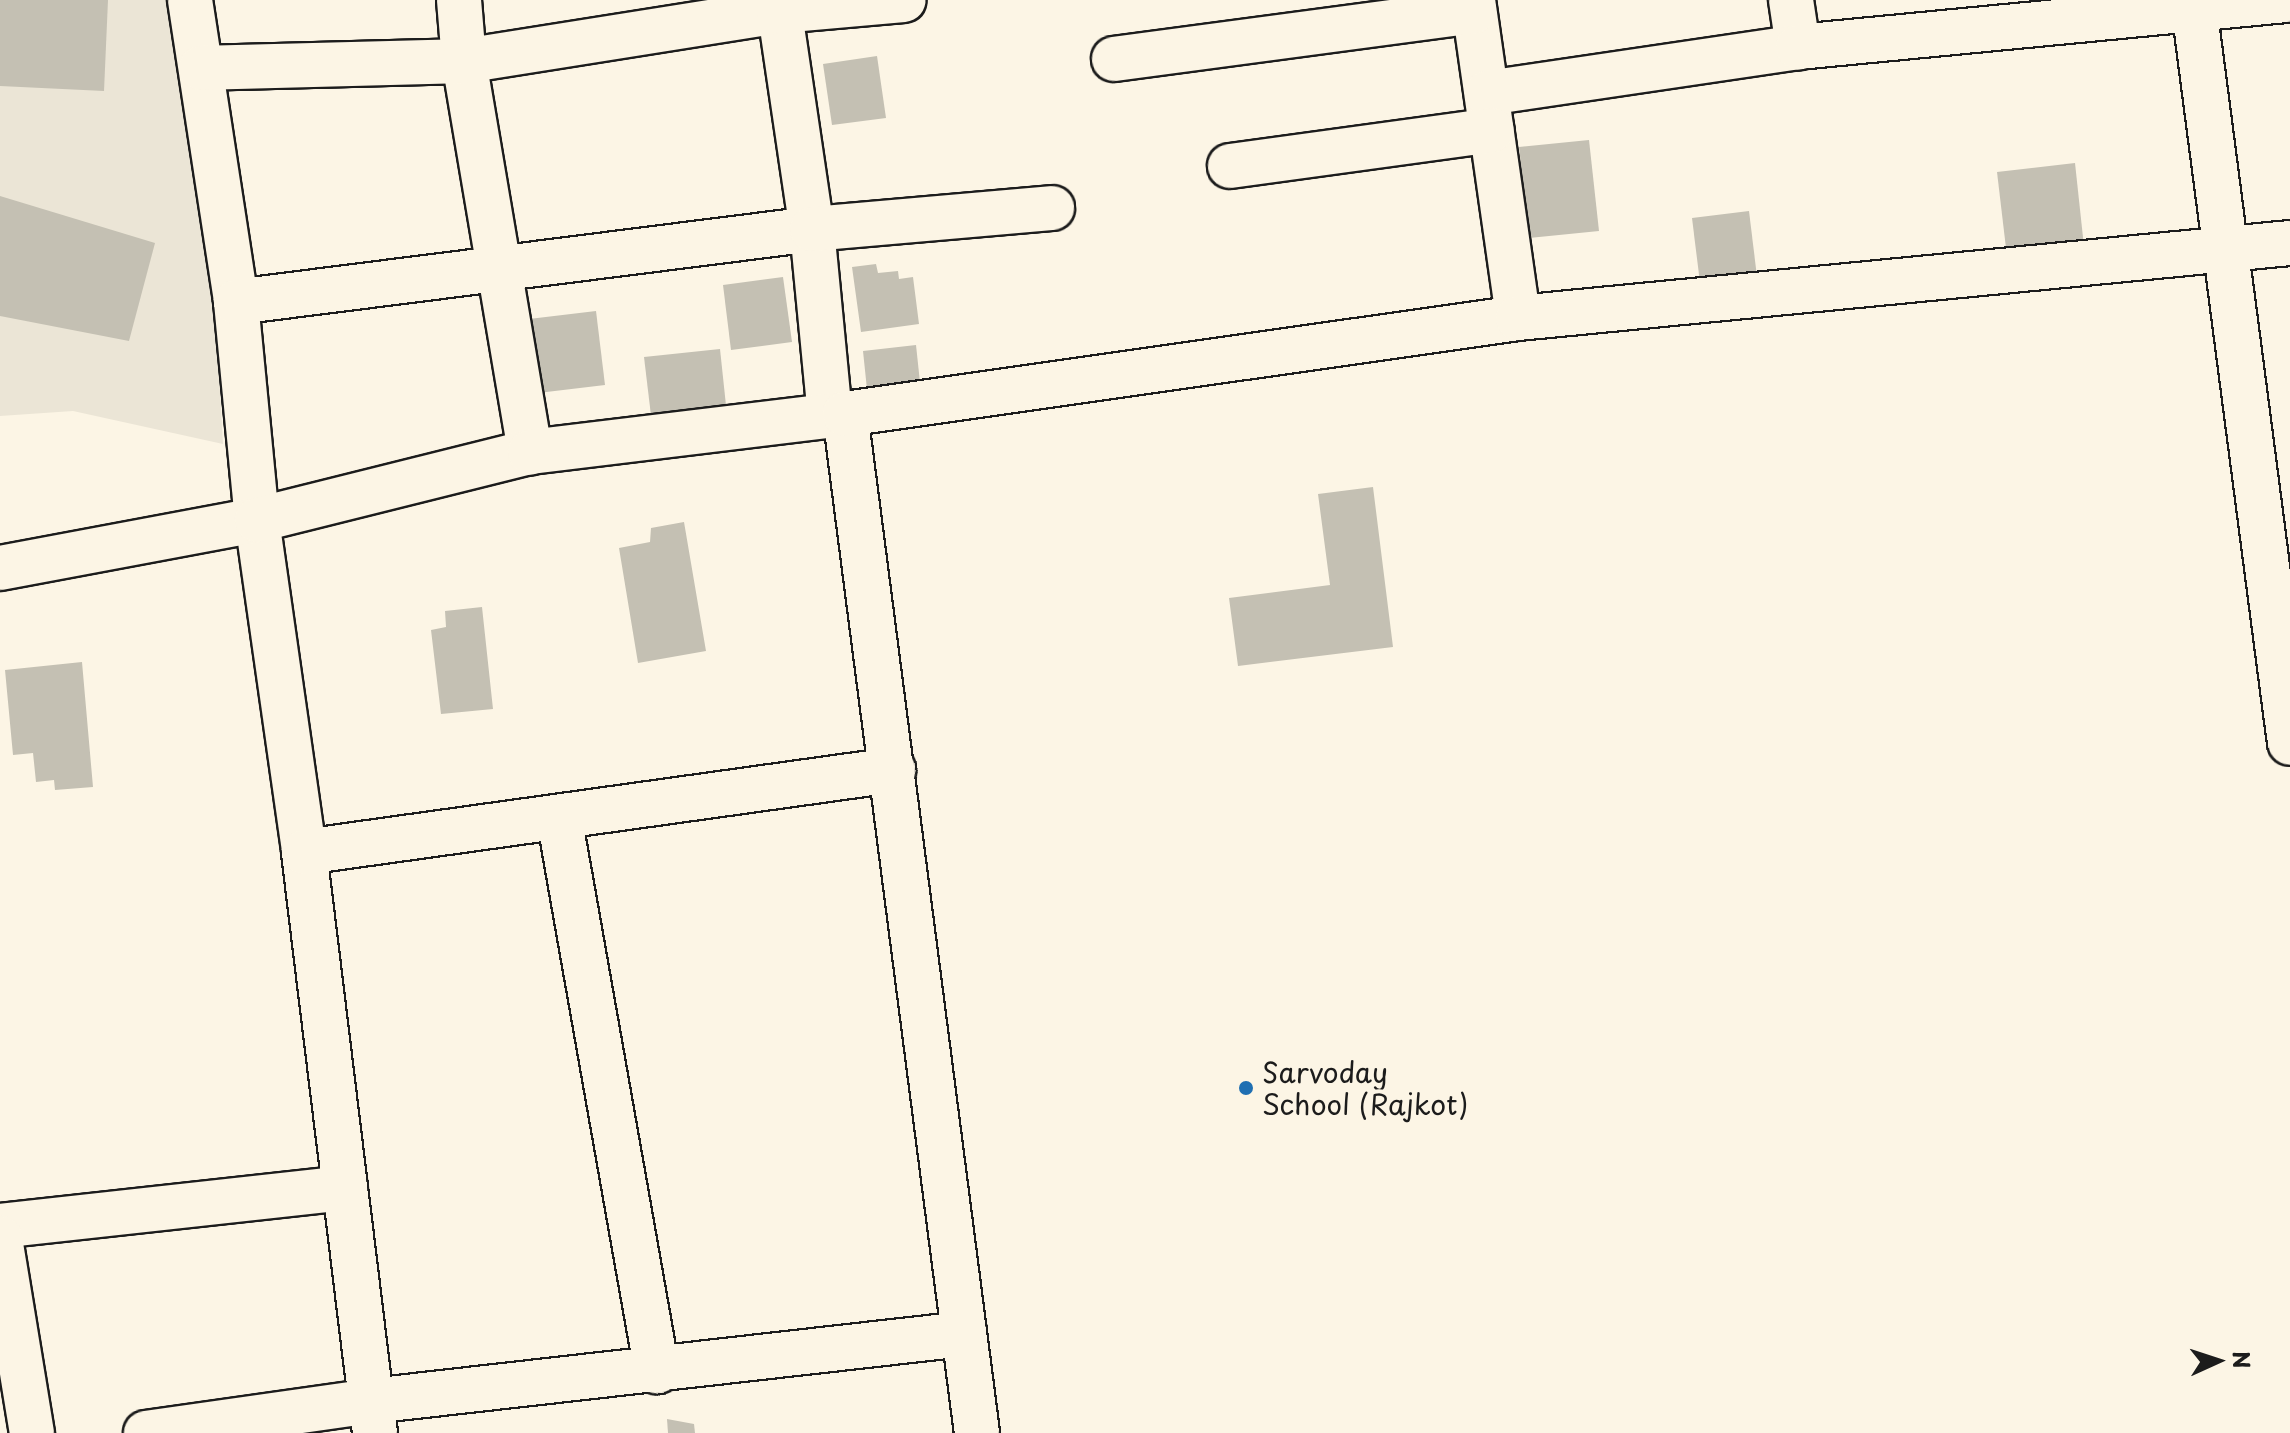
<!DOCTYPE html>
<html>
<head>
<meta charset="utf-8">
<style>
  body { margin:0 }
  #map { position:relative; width:2290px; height:1433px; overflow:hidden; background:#fcf5e5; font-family:"Playpen Sans",sans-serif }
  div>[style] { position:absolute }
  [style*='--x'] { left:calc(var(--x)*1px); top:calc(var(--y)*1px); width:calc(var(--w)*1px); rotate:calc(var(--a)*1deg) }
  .built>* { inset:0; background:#ebe5d6 }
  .building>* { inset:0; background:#c4c0b3 }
  .roads { filter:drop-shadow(2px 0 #1c1c1c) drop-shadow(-2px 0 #1c1c1c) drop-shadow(0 2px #1c1c1c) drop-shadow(0 -2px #1c1c1c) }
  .street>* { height:44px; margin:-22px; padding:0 22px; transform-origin:22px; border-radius:22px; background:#fcf5e5 }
  .secondary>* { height:44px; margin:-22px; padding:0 22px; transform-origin:22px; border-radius:22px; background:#fcf5e5 }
  .dots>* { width:22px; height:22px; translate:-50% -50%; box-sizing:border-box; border:4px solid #fcf5e5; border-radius:50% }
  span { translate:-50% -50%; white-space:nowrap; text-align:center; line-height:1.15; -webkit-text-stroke:8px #fcf5e5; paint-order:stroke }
  .poi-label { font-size:28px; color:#1c1c1c }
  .left { translate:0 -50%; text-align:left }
  .north { position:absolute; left:2178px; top:1321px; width:80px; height:80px; -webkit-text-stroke:6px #fcf5e5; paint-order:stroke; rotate:87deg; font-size:22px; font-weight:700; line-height:32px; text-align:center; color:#1c1c1c }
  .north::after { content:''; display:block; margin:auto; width:28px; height:36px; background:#1c1c1c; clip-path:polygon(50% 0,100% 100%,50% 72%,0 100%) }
</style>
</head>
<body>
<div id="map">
  <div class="built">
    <div style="clip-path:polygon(0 0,173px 0,216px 320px,223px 444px,73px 411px,0 416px)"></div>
  </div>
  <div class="building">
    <div style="clip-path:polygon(0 0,108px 0,104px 91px,0 86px)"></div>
    <div style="clip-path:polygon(877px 56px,886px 118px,832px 125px,823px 64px)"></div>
    <div style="clip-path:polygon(1589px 140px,1599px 231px,1529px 238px,1519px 147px)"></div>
    <div style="clip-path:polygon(2075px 163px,2085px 256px,2008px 265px,1997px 172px)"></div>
    <div style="clip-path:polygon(0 196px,155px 243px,129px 341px,0 316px)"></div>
    <div style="clip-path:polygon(1749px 211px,1758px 285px,1701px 291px,1692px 218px)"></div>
    <div style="clip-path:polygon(876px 264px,878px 273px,898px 271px,899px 279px,913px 277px,919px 324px,861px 332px,852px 267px)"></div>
    <div style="clip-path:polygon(783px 277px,792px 342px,731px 350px,723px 285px)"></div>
    <div style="clip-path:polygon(596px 311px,605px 385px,538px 393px,529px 319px)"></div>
    <div style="clip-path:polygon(916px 345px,921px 392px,868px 399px,863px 351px)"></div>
    <div style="clip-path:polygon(720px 349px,727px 415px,652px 424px,644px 357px)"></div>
    <div style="clip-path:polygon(1373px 487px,1393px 647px,1238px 666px,1229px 598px,1330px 585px,1318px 494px)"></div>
    <div style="clip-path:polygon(684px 522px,706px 651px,638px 663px,619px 548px,650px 542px,651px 528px)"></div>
    <div style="clip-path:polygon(482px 607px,493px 709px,441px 714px,431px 630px,446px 627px,445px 611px)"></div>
    <div style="clip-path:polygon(82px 662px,93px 787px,55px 790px,54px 780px,36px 782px,33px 753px,13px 755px,5px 670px)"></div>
    <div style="clip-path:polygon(667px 1419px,694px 1424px,695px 1433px,668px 1433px)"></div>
  </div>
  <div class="roads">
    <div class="street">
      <div style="--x:190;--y:0;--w:305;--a:81.3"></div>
      <div style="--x:236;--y:302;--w:219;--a:84.5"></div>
      <div style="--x:257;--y:520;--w:335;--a:81.9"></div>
      <div style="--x:459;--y:0;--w:61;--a:85.3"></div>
      <div style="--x:464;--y:61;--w:397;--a:80.4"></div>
      <div style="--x:778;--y:0;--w:232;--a:81.6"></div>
      <div style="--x:812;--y:229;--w:187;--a:84.5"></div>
      <div style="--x:1473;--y:0;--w:321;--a:81.9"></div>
      <div style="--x:1791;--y:0;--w:48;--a:81.5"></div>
      <div style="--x:1114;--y:59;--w:363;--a:-7.6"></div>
      <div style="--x:201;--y:68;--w:263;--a:-1.5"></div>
      <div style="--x:464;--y:61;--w:319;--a:-9"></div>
      <div style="--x:779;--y:11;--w:125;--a:-5"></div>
      <div style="--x:1487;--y:93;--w:314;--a:-8.4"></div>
      <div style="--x:1798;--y:47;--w:489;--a:-5.5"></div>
      <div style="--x:1230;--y:166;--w:264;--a:-7.8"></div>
      <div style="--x:236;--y:302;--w:581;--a:-7.22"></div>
      <div style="--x:812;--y:229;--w:241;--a:-5"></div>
      <div style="--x:0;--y:568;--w:261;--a:-10.6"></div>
      <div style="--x:257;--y:520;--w:281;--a:-14"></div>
      <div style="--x:530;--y:452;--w:317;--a:-6.9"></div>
      <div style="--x:559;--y:817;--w:563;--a:79.97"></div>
      <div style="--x:0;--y:1226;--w:347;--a:-6.3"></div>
      <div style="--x:0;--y:1238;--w:198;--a:80.7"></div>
      <div style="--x:146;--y:1433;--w:227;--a:-8.1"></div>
      <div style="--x:371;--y:1401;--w:597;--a:-6.45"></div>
      <div style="--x:375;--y:1433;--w:585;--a:-96.97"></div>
      <div style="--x:304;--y:852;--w:595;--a:-7.93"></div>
      <div style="--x:977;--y:1433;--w:1028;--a:-97.38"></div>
      <div style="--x:845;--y:414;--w:680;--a:-8.12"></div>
      <div style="--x:1518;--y:318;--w:776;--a:-5.55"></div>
    </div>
    <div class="secondary">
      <div style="--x:2193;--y:0;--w:749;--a:82.56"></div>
    </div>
  </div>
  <div class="dots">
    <div style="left:1246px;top:1088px;background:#1f6fb2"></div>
  </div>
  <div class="poi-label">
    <span class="left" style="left:1262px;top:1088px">Sarvoday<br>School (Rajkot)</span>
  </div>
  <div class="north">N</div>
</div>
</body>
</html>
